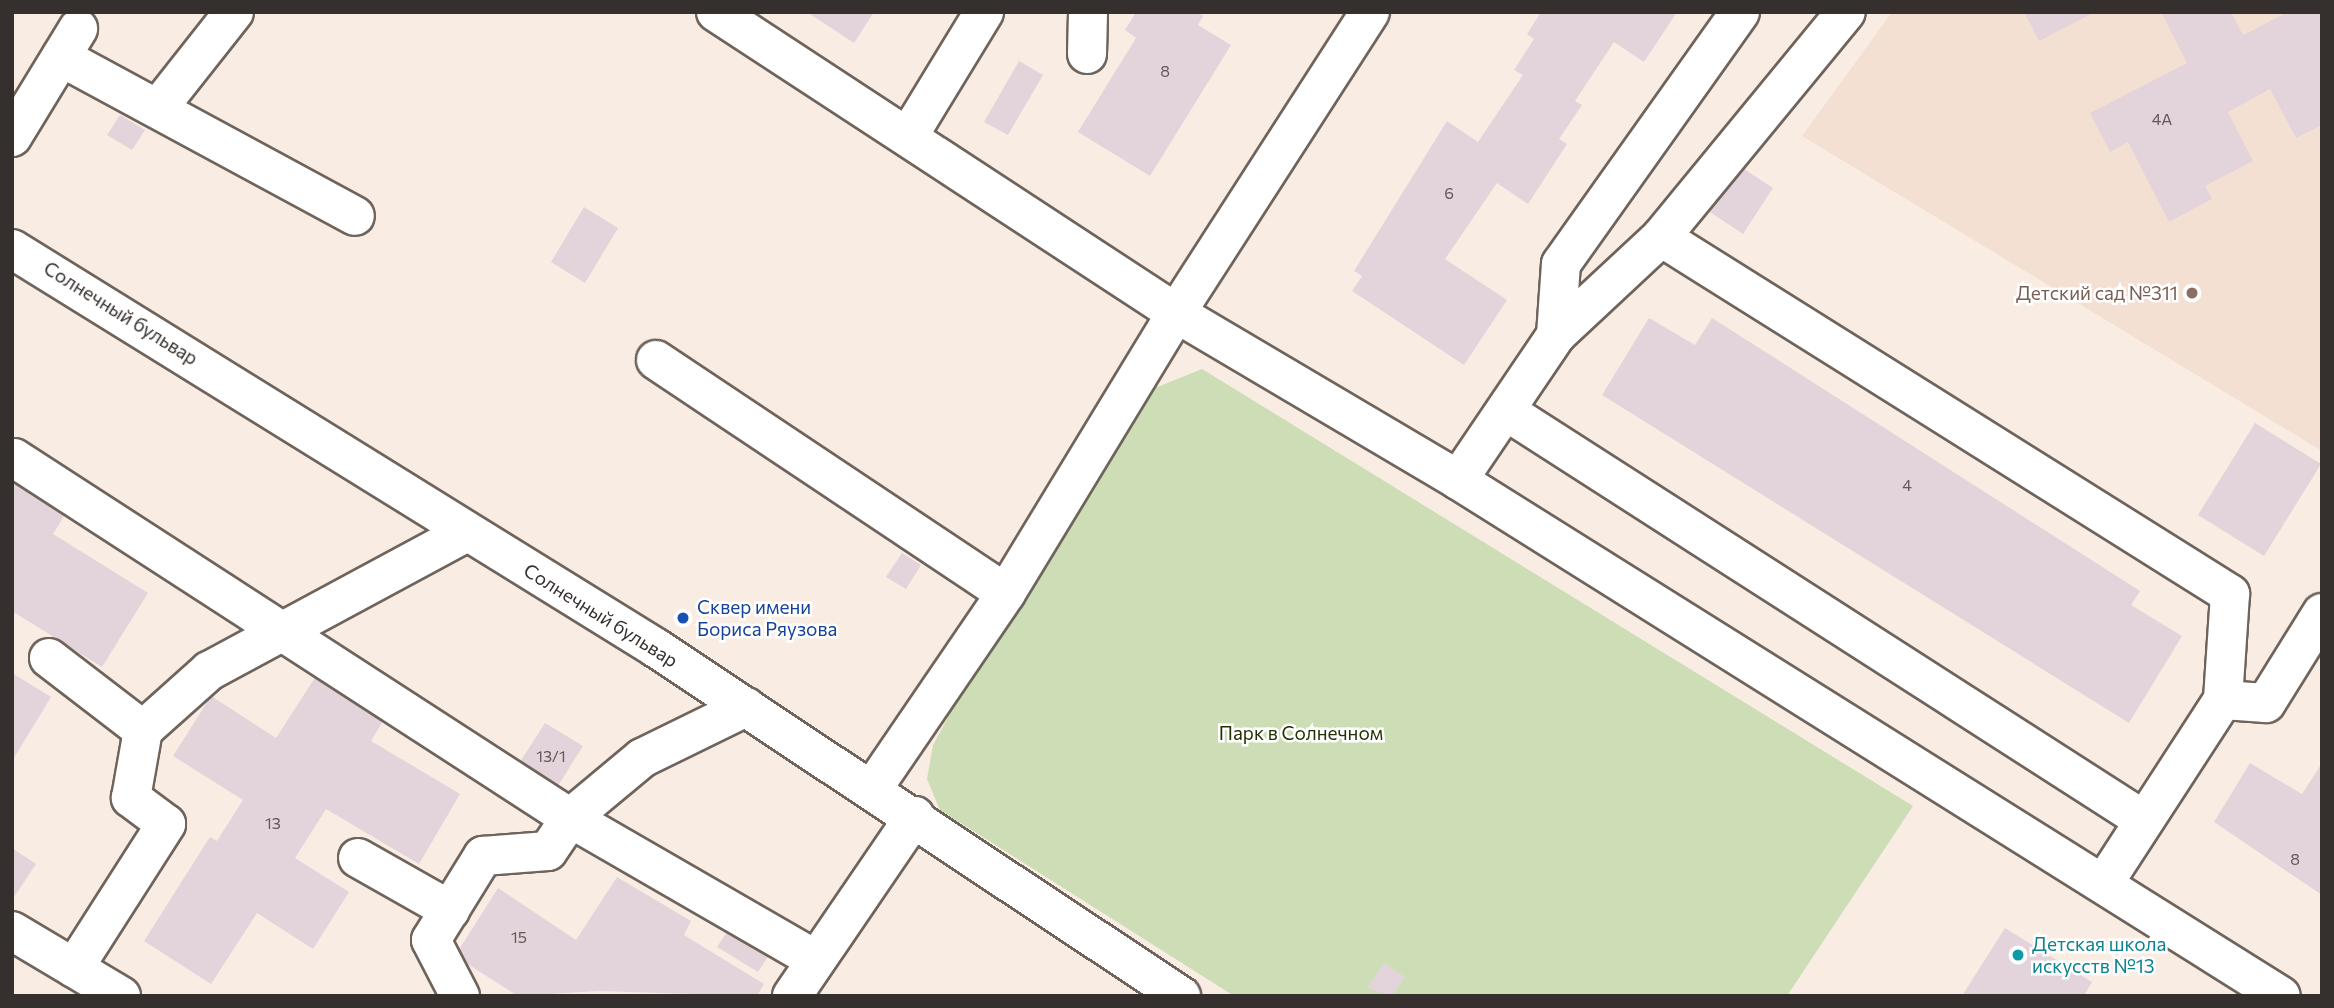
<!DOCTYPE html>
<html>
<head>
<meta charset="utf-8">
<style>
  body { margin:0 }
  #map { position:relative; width:2334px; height:1008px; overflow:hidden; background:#f9ece3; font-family:Commissioner,sans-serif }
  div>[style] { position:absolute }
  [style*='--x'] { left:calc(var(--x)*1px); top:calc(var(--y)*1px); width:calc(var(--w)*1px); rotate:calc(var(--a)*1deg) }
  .built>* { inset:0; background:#f4e0d2 }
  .green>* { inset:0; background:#cddeb6 }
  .building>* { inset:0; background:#e3d4db }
  .roads { filter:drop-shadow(2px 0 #6f645c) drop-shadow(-2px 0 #6f645c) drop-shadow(0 2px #6f645c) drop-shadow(0 -2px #6f645c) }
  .minor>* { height:38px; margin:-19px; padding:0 19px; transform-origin:19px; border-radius:19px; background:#fff }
  .dots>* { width:19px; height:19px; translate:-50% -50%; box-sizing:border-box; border:4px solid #fff; border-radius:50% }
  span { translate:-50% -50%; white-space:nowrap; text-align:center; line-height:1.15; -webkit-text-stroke:5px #fff; paint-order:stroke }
  .number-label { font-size:16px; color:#605958 }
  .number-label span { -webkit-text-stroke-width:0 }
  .education-label { font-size:19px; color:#785e54 }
  .right { translate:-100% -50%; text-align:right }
  .street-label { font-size:19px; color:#35302d }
  .transit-label { font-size:19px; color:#164399 }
  .left { translate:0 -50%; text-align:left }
  .park-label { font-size:19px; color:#233105 }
  .culture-label { font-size:19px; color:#0d838f }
  .frame { position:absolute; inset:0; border:14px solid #35302d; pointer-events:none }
</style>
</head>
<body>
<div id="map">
  <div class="built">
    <div style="clip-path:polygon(1892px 12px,2322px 12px,2322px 451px,1802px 136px)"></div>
  </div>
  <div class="green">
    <div style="clip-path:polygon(1202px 369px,1913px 806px,1787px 996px,1234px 996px,940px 810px,927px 779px,933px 745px,959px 697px,1150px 390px)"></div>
  </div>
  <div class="building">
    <div style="clip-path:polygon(807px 12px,874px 12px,854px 43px)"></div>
    <div style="clip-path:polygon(1136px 12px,1197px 12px,1203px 16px,1198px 25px,1231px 45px,1150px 176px,1078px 132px,1136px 38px,1125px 30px)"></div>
    <div style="clip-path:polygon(1541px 12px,1677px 12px,1644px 62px,1614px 42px,1575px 101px,1582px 105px,1559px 139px,1567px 144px,1528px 204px,1497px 183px,1445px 259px,1507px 300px,1464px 365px,1352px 291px,1362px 276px,1354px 271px,1447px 121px,1478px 142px,1523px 75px,1514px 70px,1534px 39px,1527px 34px)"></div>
    <div style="clip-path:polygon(2024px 12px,2095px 12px,2039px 41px)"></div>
    <div style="clip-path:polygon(2161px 12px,2231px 12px,2243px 35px,2288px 12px,2322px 12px,2322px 125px,2296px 138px,2270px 89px,2228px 112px,2253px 161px,2205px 186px,2212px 199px,2169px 222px,2128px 142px,2110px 152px,2090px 113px,2187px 63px)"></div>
    <div style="clip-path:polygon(1019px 61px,1043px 75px,1008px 135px,984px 122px)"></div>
    <div style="clip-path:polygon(120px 115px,145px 130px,132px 150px,107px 135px)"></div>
    <div style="clip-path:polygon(1738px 165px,1773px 188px,1743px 234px,1707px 210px)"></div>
    <div style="clip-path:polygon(584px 207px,618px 228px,585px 283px,551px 262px)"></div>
    <div style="clip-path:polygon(1649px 318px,1695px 345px,1712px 318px,2140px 591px,2131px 605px,2182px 636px,2129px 723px,1602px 395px)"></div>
    <div style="clip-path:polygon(2255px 423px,2321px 464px,2264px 556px,2198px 515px)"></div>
    <div style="clip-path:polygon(14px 481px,66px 513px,53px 534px,148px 593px,102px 667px,12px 611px)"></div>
    <div style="clip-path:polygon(902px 553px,921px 565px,906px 589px,886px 577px)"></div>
    <div style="clip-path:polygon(12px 673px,51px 697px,12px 761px)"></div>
    <div style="clip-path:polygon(318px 673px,386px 716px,371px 741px,460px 794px,419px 864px,326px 809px,295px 858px,349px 892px,313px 949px,257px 913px,211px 984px,144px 941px,210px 837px,217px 841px,243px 800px,173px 756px,211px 696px,276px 738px)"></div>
    <div style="clip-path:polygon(545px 723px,583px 746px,556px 789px,518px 765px)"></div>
    <div style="clip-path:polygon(2250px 763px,2302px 794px,2322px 763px,2322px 895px,2214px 822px)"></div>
    <div style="clip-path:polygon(12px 848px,36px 864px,12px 900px)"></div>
    <div style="clip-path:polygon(617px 877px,691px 921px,684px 935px,764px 984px,757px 996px,598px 991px,518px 996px,455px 956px,498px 888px,576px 940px)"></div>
    <div style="clip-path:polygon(2005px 928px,2092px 982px,2084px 996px,1962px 996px)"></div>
    <div style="clip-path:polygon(729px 929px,769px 955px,758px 972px,717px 947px)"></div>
    <div style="clip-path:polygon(1384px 963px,1405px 977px,1392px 996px,1367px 988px)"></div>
  </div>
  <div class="roads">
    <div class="minor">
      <div style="--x:716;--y:12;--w:550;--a:33.2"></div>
      <div style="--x:1176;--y:313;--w:328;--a:30.6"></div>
      <div style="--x:1458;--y:480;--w:971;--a:32.09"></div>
      <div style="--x:1087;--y:54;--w:42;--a:-88.6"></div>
      <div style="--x:61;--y:57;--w:334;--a:28.4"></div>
      <div style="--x:159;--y:107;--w:121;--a:-51.7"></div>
      <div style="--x:909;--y:135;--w:144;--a:-58.6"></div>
      <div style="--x:12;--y:137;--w:127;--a:-58.6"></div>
      <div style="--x:1661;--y:237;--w:672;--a:32.1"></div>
      <div style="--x:2230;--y:594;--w:106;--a:93.8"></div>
      <div style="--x:12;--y:249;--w:758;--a:31.78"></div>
      <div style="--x:656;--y:648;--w:630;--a:33.54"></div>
      <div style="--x:1556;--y:335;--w:144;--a:-43"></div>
      <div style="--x:1661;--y:237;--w:291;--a:-50.6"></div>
      <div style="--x:656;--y:360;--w:420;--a:33.7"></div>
      <div style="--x:1506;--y:411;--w:756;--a:32.68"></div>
      <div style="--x:14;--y:458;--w:662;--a:32.92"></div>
      <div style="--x:570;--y:818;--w:94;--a:-39.8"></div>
      <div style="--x:642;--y:758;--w:116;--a:-26.1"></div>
      <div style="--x:1458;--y:480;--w:175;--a:-55.9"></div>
      <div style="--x:1556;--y:335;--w:71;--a:-86"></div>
      <div style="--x:1561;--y:264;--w:309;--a:-54.6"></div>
      <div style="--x:49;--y:658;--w:118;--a:37.5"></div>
      <div style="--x:873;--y:788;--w:236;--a:-55.7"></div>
      <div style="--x:1006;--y:593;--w:328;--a:-58.7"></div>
      <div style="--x:1176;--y:313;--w:358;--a:-57.2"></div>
      <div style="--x:358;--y:858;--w:106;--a:29.5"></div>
      <div style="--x:2104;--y:883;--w:218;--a:-57"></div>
      <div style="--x:2223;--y:700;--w:43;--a:4"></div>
      <div style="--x:2266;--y:703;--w:106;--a:-58.1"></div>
      <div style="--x:12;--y:931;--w:127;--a:30.8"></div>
      <div style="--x:74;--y:968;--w:171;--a:-57.4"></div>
      <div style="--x:166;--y:824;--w:44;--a:-143.4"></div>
      <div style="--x:131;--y:798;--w:69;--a:-80"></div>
      <div style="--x:143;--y:730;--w:89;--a:-41.8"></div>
      <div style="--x:209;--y:671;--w:293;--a:-28.3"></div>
      <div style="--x:460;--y:996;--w:63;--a:-117.4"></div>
      <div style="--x:431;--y:940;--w:99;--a:-58.2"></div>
      <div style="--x:483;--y:856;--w:65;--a:-4.4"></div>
      <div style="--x:548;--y:851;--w:40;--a:-56"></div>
      <div style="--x:570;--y:818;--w:282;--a:30"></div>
      <div style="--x:792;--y:996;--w:218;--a:-55.7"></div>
    </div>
  </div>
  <div class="dots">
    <div style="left:2192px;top:293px;background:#8d6e63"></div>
    <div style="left:683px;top:618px;background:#1a4fb4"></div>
    <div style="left:2018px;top:955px;background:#0f9aa8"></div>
  </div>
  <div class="number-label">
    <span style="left:1165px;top:71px">8</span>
    <span style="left:2162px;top:119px">4А</span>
    <span style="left:1449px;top:193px">6</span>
    <span style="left:1907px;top:485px">4</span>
    <span style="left:551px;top:756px">13/1</span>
    <span style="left:273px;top:823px">13</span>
    <span style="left:2295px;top:859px">8</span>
    <span style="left:519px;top:937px">15</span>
  </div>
  <div class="education-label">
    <span class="right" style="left:2178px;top:293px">Детский сад №311</span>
  </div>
  <div class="street-label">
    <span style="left:121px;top:313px;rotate:32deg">Солнечный бульвар</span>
    <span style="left:601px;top:615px;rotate:32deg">Солнечный бульвар</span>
  </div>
  <div class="transit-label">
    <span class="left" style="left:697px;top:618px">Сквер имени<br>Бориса Ряузова</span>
  </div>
  <div class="park-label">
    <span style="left:1301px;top:733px">Парк в Солнечном</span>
  </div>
  <div class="culture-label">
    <span class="left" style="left:2032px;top:955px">Детская школа<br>искусств №13</span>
  </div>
  <div class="frame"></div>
</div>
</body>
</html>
